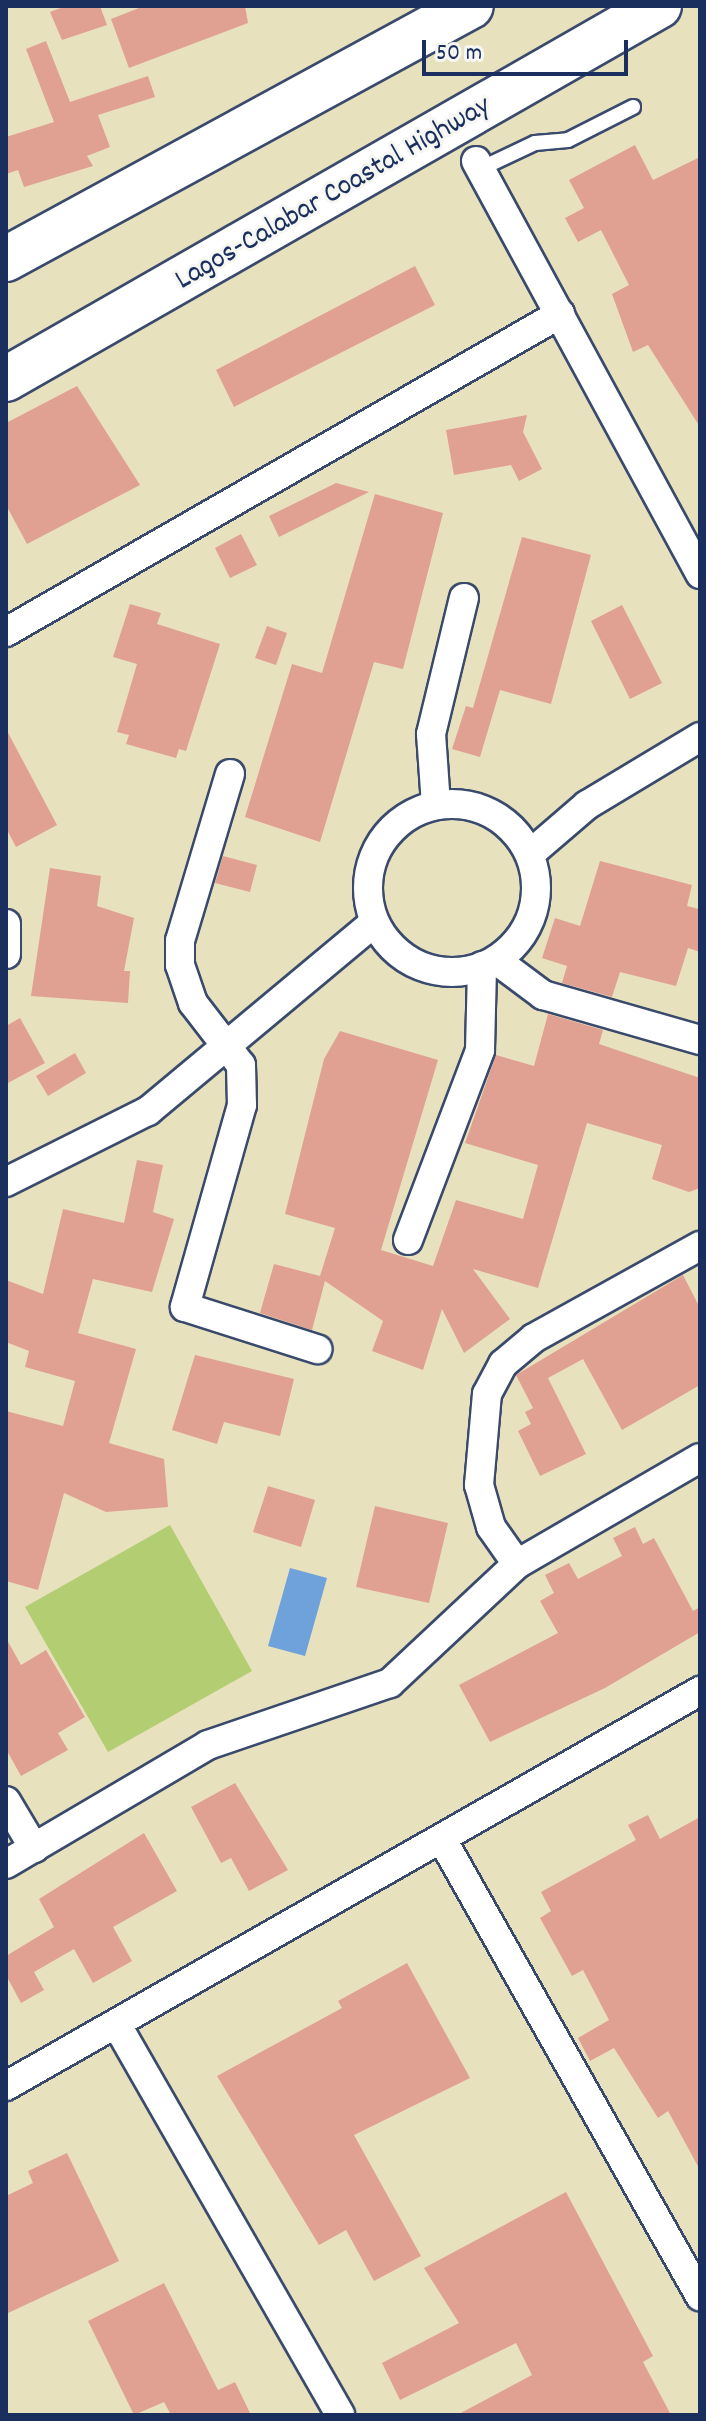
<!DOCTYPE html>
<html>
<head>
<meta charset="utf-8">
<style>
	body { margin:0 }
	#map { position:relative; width:706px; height:2421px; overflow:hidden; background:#e8e1be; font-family:Dekko,sans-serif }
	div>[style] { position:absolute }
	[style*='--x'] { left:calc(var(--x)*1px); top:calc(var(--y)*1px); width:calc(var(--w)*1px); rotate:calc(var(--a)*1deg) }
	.green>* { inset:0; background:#b3cd73 }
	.water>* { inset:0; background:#6fa1da }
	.building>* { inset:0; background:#e0a192 }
	.roads { filter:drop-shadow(2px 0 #3a4a6c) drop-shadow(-2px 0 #3a4a6c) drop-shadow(0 2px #3a4a6c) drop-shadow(0 -2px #3a4a6c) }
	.service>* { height:14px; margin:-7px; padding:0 7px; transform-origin:7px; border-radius:7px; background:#fff }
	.minor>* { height:28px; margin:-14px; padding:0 14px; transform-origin:14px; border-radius:14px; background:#fff }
	.minor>.ring { margin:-14px; padding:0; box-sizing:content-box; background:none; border:28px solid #fff; border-radius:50% }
	.trunk>* { height:44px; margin:-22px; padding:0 22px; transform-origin:22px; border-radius:22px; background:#fff }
	span { translate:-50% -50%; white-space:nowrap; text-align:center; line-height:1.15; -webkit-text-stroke:6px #f6f6f2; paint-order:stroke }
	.street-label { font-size:30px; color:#1b2f5e }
	.frame { position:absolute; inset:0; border:8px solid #1b2f5e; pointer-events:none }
	.scale { position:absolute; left:422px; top:40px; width:206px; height:36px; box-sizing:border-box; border:4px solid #1b2f5e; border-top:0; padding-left:10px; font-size:24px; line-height:28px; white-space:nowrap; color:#1b2f5e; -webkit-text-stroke:6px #f6f6f2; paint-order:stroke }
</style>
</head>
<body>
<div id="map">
	<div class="green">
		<div style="clip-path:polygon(170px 1525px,252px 1671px,108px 1752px,25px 1607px)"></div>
	</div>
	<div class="water">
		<div style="clip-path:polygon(290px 1568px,327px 1578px,305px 1656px,268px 1646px)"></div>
	</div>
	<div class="building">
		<div style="clip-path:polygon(66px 6px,100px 6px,107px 25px,62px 40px,50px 12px)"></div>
		<div style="clip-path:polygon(144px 6px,245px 6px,248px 23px,129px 68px,111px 19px)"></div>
		<div style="clip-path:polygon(46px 41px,70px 102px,148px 76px,155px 97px,98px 115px,110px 147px,87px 156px,93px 166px,24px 187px,18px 170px,6px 174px,6px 137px,54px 122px,26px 49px)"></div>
		<div style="clip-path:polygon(635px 145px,653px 180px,700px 157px,700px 427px,648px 345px,633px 352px,612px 294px,629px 285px,601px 230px,578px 242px,565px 218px,584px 208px,569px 180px)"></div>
		<div style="clip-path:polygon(415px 266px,435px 305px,234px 407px,216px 370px)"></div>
		<div style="clip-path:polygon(77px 386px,140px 485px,27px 544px,6px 505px,6px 423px)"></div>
		<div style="clip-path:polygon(527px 415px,523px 432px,542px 469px,519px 481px,511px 465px,454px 475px,446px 430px)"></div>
		<div style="clip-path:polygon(336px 483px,369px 492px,279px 537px,269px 516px)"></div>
		<div style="clip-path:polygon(375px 494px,443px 513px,403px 669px,374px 662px,320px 842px,245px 817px,292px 664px,322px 673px)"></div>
		<div style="clip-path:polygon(241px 534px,257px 565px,230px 578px,215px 548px)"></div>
		<div style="clip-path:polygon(522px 537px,591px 555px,551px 704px,500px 690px,480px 757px,452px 749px,466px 706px,473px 708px)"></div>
		<div style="clip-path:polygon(130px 604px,161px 613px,157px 624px,220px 644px,186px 751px,179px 749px,176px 758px,126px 744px,129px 735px,117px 732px,137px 664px,113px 657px)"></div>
		<div style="clip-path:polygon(622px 605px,662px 683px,630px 699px,591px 621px)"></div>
		<div style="clip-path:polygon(267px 626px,287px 633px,276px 665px,255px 658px)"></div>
		<div style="clip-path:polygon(6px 729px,57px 825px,16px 847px,6px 828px)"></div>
		<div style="clip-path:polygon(223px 856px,257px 865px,250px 892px,215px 883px)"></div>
		<div style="clip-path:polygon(600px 861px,692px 885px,687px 906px,699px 909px,700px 952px,688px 948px,676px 986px,620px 972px,612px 997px,562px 983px,567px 966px,542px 958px,555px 918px,580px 926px)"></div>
		<div style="clip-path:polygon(50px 868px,101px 876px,97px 906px,134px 918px,124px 971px,130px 971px,128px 1003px,31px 996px)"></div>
		<div style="clip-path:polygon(548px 1014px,603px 1030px,599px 1044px,700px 1078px,700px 1188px,689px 1192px,652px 1179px,662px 1145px,587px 1123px,538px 1288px,473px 1269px,510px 1319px,464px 1353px,442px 1309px,423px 1370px,372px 1351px,383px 1321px,325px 1281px,312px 1330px,260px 1313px,274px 1264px,320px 1276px,335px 1228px,285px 1214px,324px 1059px,340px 1031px,438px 1060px,381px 1250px,433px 1266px,456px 1200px,523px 1219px,538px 1165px,465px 1143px,496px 1055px,534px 1066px)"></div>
		<div style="clip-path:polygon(20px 1018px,45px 1063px,6px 1084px,6px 1026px)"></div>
		<div style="clip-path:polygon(75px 1053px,86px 1073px,48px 1096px,36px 1076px)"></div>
		<div style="clip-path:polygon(137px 1160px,163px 1165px,153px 1212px,174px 1219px,152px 1292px,93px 1279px,78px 1333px,136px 1349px,109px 1443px,164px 1459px,168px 1507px,106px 1512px,64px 1493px,38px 1590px,6px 1581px,6px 1411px,63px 1426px,75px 1381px,25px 1367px,29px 1351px,6px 1342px,6px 1280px,43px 1294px,63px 1209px,124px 1223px)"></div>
		<div style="clip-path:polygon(683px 1275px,700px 1308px,700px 1385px,622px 1430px,583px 1359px,548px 1378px,586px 1454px,540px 1476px,518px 1431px,531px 1424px,525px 1412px,533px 1408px,516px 1375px)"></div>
		<div style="clip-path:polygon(195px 1355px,294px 1379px,280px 1436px,224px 1422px,217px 1444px,172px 1430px)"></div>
		<div style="clip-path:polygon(268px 1486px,315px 1500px,301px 1547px,253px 1532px)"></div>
		<div style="clip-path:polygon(375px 1506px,448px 1523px,429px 1603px,356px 1587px)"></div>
		<div style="clip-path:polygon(635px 1527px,643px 1544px,654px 1538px,693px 1611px,700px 1607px,700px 1632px,605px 1688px,490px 1742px,459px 1685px,558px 1633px,540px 1601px,554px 1593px,545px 1575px,569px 1563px,578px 1579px,622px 1556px,613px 1538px)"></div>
		<div style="clip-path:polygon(6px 1638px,21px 1665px,46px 1650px,85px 1717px,58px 1733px,68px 1750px,21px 1776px,6px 1749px)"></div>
		<div style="clip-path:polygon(235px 1783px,288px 1870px,249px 1891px,231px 1858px,221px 1863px,191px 1807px)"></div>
		<div style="clip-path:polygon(648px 1815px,660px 1839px,700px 1817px,700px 2170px,668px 2111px,658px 2118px,614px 2048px,590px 2061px,578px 2038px,609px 2020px,583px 1970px,572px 1976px,540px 1918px,551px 1911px,541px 1892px,636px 1840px,628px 1825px)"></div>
		<div style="clip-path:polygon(144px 1833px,177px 1891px,113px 1927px,132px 1961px,93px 1983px,74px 1949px,34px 1972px,44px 1990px,21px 2003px,6px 1975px,6px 1956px,54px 1927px,39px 1899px)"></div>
		<div style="clip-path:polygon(407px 1963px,470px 2078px,354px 2135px,421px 2256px,374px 2281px,346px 2230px,319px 2245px,217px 2076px,342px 2008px,338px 2001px)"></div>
		<div style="clip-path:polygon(67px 2153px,119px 2261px,6px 2314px,6px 2196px,33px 2183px,28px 2171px)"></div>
		<div style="clip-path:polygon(566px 2192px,653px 2356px,643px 2362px,671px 2415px,457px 2415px,532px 2375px,516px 2343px,400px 2400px,382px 2363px,459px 2323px,424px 2268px)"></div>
		<div style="clip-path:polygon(164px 2283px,218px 2390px,235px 2382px,251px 2415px,171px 2415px,164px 2402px,134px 2415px,88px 2321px)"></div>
	</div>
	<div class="roads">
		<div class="service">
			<div style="--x:480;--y:169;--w:61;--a:-25.3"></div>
			<div style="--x:535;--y:143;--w:33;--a:-5"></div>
			<div style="--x:568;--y:140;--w:73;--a:-26.9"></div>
		</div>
		<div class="minor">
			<div style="--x:476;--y:161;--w:470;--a:61.5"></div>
			<div style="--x:6;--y:632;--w:639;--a:-29.86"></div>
			<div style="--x:230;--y:774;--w:174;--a:106.7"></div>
			<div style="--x:180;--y:941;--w:24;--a:90"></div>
			<div style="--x:180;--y:965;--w:40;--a:71.1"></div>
			<div style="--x:193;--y:1003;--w:78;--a:52.3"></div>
			<div style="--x:241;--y:1065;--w:40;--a:88.6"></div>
			<div style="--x:242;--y:1105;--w:210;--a:105.8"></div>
			<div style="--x:185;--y:1307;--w:139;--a:17.7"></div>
			<div class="ring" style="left:368px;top:804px;width:140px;height:140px"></div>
			<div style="--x:436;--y:805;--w:71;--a:-94"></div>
			<div style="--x:431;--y:734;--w:140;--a:-76.4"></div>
			<div style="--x:530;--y:854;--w:75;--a:-40.7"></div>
			<div style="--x:587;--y:805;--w:132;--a:-31"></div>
			<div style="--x:6;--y:924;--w:30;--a:90"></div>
			<div style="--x:496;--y:960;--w:59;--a:36.7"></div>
			<div style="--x:543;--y:995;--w:163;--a:16"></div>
			<div style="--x:6;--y:1182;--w:159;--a:-26.6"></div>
			<div style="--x:148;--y:1111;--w:294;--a:-39.8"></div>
			<div style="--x:408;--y:1240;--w:203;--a:-69.2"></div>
			<div style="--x:480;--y:1050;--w:84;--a:-88.6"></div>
			<div style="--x:517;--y:1564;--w:45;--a:-125.1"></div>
			<div style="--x:491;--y:1527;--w:44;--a:-105.9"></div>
			<div style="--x:479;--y:1485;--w:91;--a:-85"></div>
			<div style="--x:487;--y:1394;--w:34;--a:-62"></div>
			<div style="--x:503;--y:1364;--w:40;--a:-40"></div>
			<div style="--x:534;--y:1338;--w:190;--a:-29"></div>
			<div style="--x:6;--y:1801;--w:55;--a:59.2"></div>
			<div style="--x:443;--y:1841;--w:523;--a:60.54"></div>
			<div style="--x:6;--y:1864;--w:234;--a:-30.5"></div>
			<div style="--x:208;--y:1745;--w:192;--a:-18.8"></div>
			<div style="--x:390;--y:1683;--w:174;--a:-43.1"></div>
			<div style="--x:517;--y:1564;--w:211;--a:-30.1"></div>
			<div style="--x:117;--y:2025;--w:449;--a:60.2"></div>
			<div style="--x:6;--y:2086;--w:799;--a:-29.65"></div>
		</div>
		<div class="trunk">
			<div style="--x:6;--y:259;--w:529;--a:-28.55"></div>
			<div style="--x:6;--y:379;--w:752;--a:-29.74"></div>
		</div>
	</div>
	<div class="street-label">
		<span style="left:334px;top:195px;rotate:-30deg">Lagos-Calabar Coastal Highway</span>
	</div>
	<div class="frame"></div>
	<div class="scale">50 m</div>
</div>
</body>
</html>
